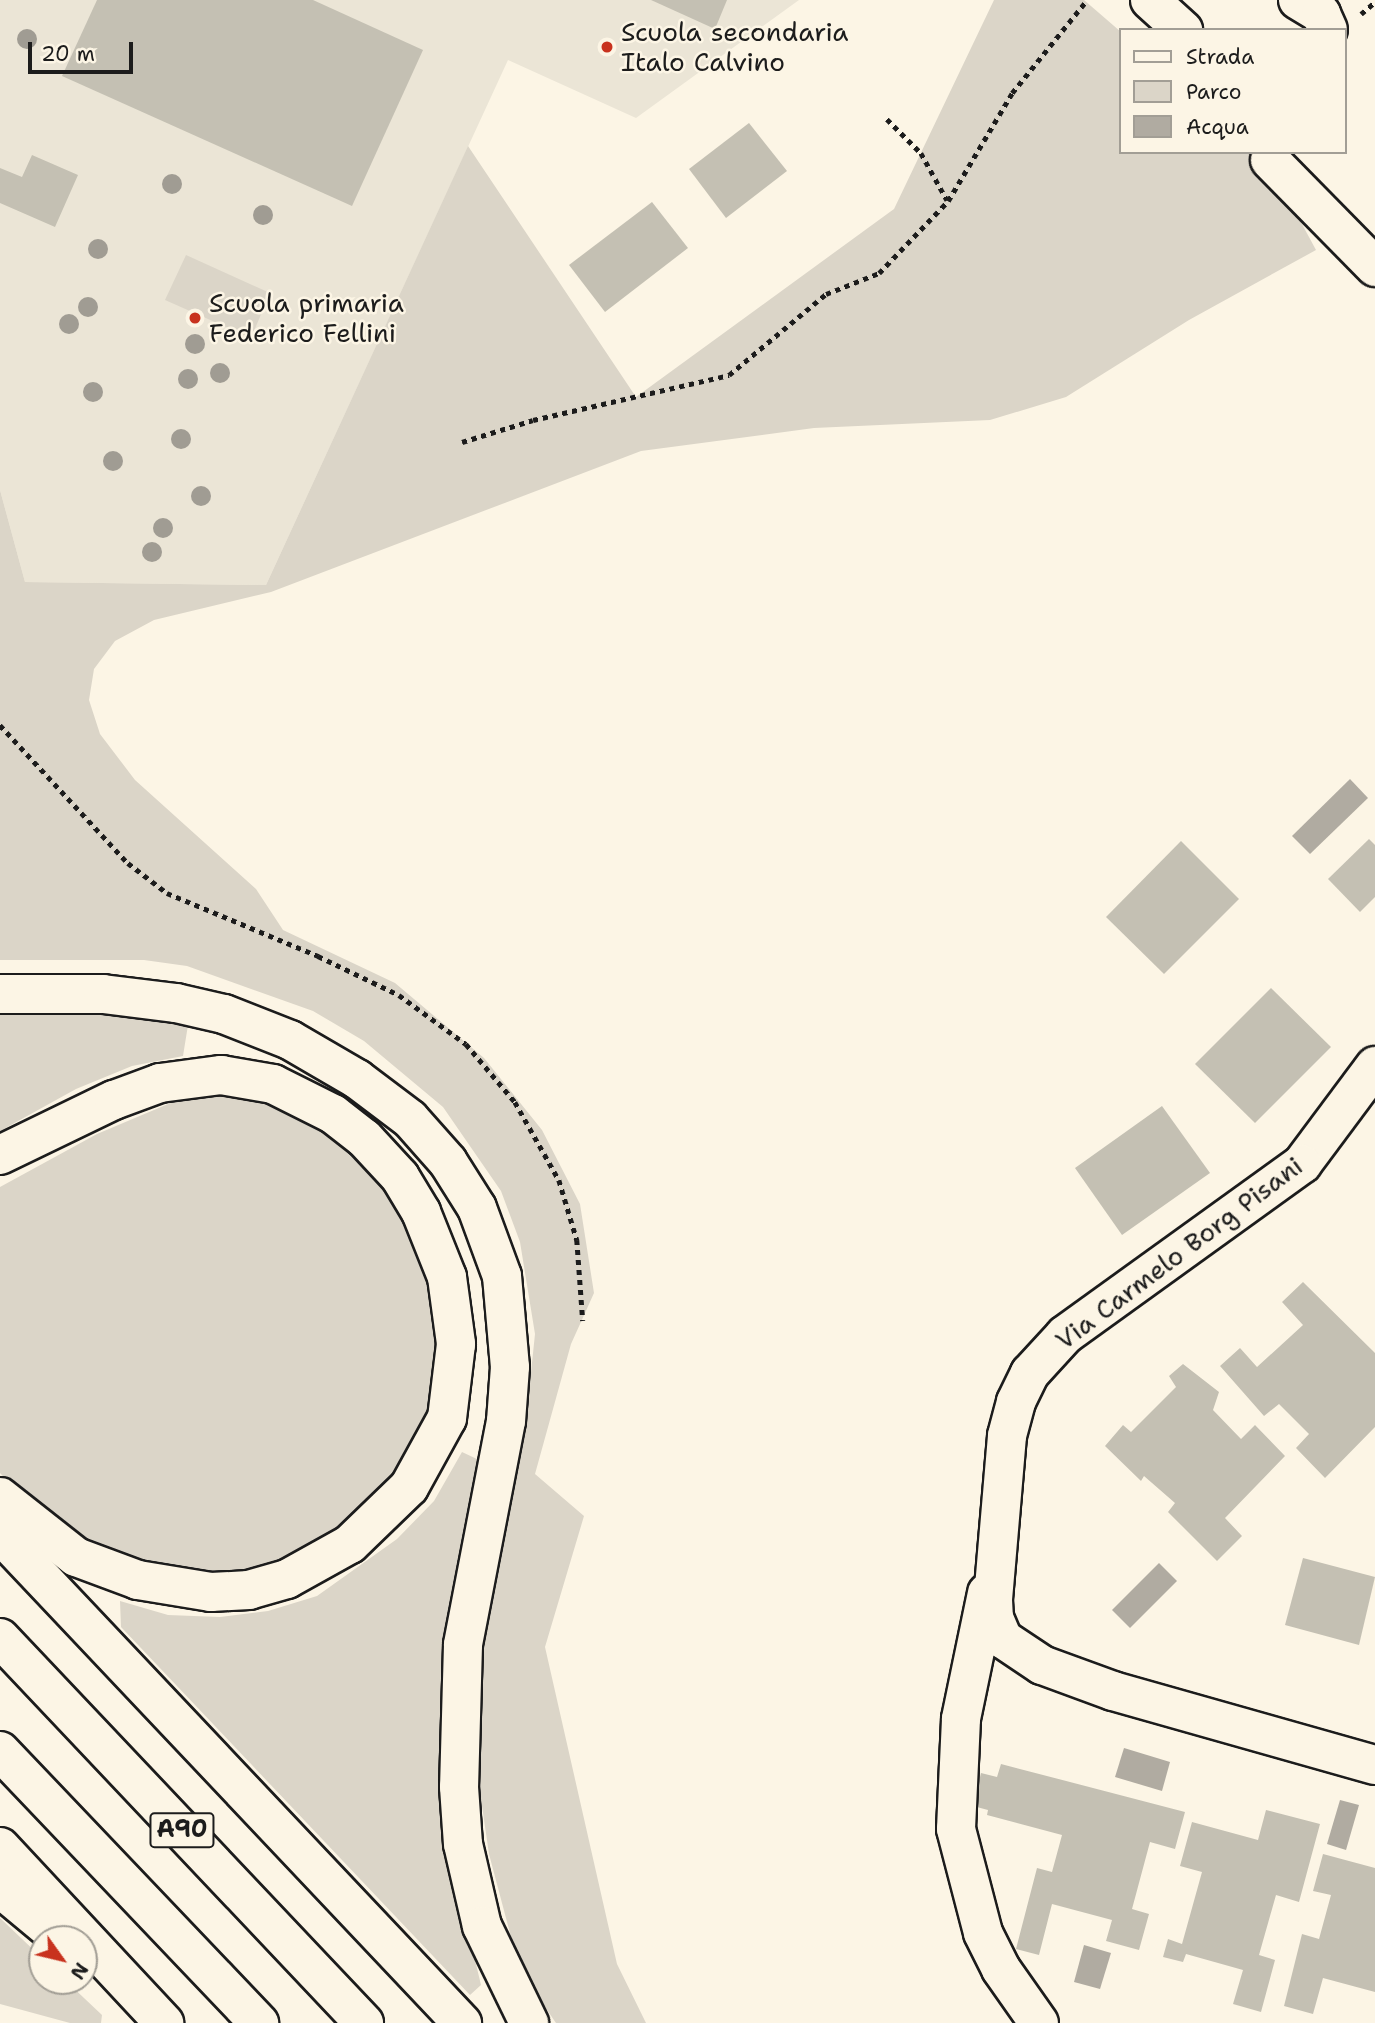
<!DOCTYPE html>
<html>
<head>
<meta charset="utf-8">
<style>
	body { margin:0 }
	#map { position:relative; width:1375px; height:2023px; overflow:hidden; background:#fcf5e5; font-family:"Shantell Sans",sans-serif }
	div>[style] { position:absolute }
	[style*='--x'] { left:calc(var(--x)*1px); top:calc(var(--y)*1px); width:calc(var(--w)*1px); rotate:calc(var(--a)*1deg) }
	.built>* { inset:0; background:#ebe5d6 }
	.green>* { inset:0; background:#dbd5c8 }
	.water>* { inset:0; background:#b0aba1 }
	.building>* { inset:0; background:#c4c0b3 }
	.path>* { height:4.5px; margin-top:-2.25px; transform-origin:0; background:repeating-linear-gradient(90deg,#1c1c1c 0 5px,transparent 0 10px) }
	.roads { filter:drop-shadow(2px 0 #1c1c1c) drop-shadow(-2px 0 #1c1c1c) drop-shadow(0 2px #1c1c1c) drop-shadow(0 -2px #1c1c1c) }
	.minor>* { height:38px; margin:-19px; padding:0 19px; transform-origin:19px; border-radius:19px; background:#fcf5e5 }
	.highway>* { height:38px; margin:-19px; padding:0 19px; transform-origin:19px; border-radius:19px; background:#fcf5e5 }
	.trees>* { width:20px; height:20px; margin:-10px; border-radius:50%; background:#a09c93 }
	.dots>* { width:19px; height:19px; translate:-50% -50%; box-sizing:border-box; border:4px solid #fcf5e5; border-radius:50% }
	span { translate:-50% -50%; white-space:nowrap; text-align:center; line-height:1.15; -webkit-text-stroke:5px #fcf5e5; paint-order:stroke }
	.shield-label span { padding:2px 5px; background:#fcf5e5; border:2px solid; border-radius:5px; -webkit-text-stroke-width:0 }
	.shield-label { font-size:24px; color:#1c1c1c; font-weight:700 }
	.poi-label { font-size:26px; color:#1c1c1c }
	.left { translate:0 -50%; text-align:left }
	.street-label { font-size:26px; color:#1c1c1c }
	.legend { position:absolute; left:1119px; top:28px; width:228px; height:126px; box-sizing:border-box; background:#fcf5e5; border:2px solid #a29e95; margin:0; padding:9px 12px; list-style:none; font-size:21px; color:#1c1c1c }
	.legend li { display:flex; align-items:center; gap:14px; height:35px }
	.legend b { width:35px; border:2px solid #a29e95 }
	.north { position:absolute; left:28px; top:1925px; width:70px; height:70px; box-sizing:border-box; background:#fcf5e5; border:2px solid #a29e95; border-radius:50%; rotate:124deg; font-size:19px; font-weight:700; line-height:28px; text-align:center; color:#1c1c1c }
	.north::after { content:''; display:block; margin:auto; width:24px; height:32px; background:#c8321e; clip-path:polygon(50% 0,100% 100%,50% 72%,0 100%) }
	.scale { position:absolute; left:28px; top:42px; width:105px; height:32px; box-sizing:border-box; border:4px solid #1c1c1c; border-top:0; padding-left:9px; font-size:21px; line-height:24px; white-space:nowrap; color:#1c1c1c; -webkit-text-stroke:5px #fcf5e5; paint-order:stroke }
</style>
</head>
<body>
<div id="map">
	<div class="built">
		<div style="clip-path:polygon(0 0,799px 0,636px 118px,508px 60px,266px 585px,25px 582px,0 490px)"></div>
	</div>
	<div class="green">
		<div style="clip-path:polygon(994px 0,1084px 0,1121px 32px,1121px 152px,1263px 152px,1316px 250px,1189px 320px,1066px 397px,990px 420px,814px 428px,641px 451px,271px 592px,154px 620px,115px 641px,94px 669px,89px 700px,100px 734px,135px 780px,256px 889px,283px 930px,395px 983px,484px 1058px,542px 1130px,580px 1204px,594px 1293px,571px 1344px,535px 1474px,584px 1516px,545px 1647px,617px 1964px,646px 2023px,556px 2023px,534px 1991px,511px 1937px,489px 1854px,473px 1744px,487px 1619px,528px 1401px,535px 1334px,520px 1242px,501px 1191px,443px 1107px,364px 1041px,313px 1011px,187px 966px,144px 960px,0 960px,0 490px,25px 582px,266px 585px,468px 146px,636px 397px,894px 209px)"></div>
		<div style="clip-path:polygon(186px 255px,270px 293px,251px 338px,165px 300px)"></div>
		<div style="clip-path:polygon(0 1013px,99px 1014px,188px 1025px,183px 1056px,132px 1066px,76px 1089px,0 1131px)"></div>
		<div style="clip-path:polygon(211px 1094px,270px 1103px,346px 1142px,416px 1222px,445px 1350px,420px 1449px,342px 1537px,245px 1578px,114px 1562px,43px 1519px,0 1473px,0 1187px,97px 1134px,180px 1099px)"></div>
		<div style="clip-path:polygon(462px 1452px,479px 1460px,453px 1598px,441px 1734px,452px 1864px,481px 1985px,470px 1995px,121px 1627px,120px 1601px,168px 1615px,220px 1617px,268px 1611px,317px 1596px,397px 1539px,434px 1501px)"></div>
		<div style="clip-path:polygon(0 1918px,42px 1958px,42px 1981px,66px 1981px,102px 2015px,101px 2023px,70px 2023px,0 2004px)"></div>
	</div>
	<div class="water">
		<div style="clip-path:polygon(1350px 779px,1368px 798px,1310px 854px,1292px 836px)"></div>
		<div style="clip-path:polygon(1159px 1563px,1177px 1581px,1130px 1628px,1112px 1610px)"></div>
		<div style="clip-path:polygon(1124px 1748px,1170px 1762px,1162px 1791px,1115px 1777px)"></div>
		<div style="clip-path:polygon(1340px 1800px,1359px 1805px,1346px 1850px,1327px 1844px)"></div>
		<div style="clip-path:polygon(1084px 1945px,1111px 1953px,1100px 1989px,1074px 1982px)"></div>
	</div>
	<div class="building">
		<div style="clip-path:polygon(97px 0,313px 0,423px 50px,352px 206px,62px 76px)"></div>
		<div style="clip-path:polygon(651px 0,727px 0,715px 29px)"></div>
		<div style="clip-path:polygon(749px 123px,787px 171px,726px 218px,689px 169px)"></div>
		<div style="clip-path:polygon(32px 155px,78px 175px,55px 227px,0 203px,0 168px,22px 177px)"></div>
		<div style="clip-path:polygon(652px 202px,688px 248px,605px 312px,569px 265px)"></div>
		<div style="clip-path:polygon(1369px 839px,1375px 845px,1375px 897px,1360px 912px,1328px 879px)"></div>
		<div style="clip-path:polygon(1181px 841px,1239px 899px,1164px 974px,1106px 917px)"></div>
		<div style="clip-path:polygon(1271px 988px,1331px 1047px,1255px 1123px,1195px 1064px)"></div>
		<div style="clip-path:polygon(1162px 1106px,1210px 1173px,1122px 1235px,1075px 1168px)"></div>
		<div style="clip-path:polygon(1303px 1282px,1375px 1353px,1375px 1427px,1325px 1478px,1296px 1448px,1309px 1434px,1279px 1404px,1264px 1416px,1220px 1366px,1240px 1348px,1257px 1367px,1303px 1325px,1282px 1302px)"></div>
		<div style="clip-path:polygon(1183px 1364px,1219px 1392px,1213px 1410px,1241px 1439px,1255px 1425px,1285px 1456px,1225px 1518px,1242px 1536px,1217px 1561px,1168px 1512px,1175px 1503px,1144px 1476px,1141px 1481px,1105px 1446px,1123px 1425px,1131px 1432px,1176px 1387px,1169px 1376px)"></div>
		<div style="clip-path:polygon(1303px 1558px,1375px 1577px,1359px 1645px,1285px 1625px)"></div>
		<div style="clip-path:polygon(1001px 1764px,1185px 1812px,1175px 1849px,1150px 1842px,1132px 1909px,1149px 1914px,1139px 1950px,1106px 1941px,1112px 1920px,1052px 1904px,1039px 1955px,1016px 1949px,1037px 1868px,1052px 1872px,1062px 1835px,987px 1815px,988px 1810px,973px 1806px,981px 1773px,997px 1777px)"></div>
		<div style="clip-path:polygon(1266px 1810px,1320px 1824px,1299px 1902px,1276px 1895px,1259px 1955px,1275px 1960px,1261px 2012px,1233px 2004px,1243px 1970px,1186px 1954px,1183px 1962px,1163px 1957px,1168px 1939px,1182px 1944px,1202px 1872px,1180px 1866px,1192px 1822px,1258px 1840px)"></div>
		<div style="clip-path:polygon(1323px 1854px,1375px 1868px,1375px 1992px,1323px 1978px,1313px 2014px,1284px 2006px,1302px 1934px,1319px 1939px,1331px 1895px,1313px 1891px)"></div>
	</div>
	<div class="path">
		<div style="--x:1361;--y:14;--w:18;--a:-41"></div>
		<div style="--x:887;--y:119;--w:48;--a:45"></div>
		<div style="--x:921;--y:153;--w:54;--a:61"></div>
		<div style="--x:462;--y:442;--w:74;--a:-17.2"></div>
		<div style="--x:533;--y:420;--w:201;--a:-12.9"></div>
		<div style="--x:729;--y:375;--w:126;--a:-39.9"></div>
		<div style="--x:826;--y:294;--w:57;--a:-21.6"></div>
		<div style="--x:879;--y:273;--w:100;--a:-46.2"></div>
		<div style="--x:948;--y:201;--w:126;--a:-59.3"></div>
		<div style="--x:1012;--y:93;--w:119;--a:-51.1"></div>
		<div style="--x:0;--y:725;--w:188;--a:47.2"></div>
		<div style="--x:128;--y:863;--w:49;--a:37.6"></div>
		<div style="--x:167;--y:893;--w:164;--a:22.6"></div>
		<div style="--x:318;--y:956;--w:90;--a:25.7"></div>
		<div style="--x:399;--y:995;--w:83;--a:36.2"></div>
		<div style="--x:466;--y:1044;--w:76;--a:49.8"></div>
		<div style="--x:515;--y:1102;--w:90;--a:60.6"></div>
		<div style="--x:559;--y:1180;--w:63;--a:73.3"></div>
		<div style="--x:577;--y:1240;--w:81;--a:85.8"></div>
	</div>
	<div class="roads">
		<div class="minor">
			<div style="--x:1150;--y:0;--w:45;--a:42.3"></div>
			<div style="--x:1298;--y:0;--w:27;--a:31"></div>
			<div style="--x:1321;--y:14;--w:17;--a:66"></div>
			<div style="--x:1270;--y:160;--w:150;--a:45.5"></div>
			<div style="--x:1375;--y:1066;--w:122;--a:126.7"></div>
			<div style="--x:1302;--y:1164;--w:292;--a:144.2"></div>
			<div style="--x:1065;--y:1335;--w:52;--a:132.6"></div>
			<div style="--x:1030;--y:1373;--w:32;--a:116"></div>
			<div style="--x:1016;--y:1402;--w:35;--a:105"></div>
			<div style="--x:1007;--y:1436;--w:165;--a:94.9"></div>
			<div style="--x:993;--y:1600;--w:18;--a:87"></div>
			<div style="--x:994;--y:1618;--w:23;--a:67"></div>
			<div style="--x:1003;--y:1639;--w:47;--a:33.7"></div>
			<div style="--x:1042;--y:1665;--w:76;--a:20.1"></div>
			<div style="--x:1113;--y:1691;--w:272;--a:15.8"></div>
			<div style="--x:987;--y:1593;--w:129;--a:101.7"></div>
			<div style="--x:961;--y:1719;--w:110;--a:92.6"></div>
			<div style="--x:956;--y:1829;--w:107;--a:75.4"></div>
			<div style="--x:983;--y:1933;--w:40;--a:63.4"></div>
			<div style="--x:1001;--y:1969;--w:66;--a:54.9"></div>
		</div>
		<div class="highway">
			<div style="--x:0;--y:994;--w:103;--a:0"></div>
			<div style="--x:103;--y:994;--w:74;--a:7"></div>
			<div style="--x:176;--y:1003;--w:49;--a:12.9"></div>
			<div style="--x:224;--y:1014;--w:71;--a:21.5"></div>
			<div style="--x:290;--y:1040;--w:78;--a:30.2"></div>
			<div style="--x:357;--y:1079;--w:66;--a:37"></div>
			<div style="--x:410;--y:1119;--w:57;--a:48.5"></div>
			<div style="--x:448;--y:1162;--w:54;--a:57.8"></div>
			<div style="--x:477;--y:1208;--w:72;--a:69.8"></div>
			<div style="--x:502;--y:1276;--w:91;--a:85"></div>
			<div style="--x:510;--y:1367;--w:54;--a:94.2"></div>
			<div style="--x:506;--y:1421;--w:228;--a:100.9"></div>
			<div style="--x:463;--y:1645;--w:142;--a:91.6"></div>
			<div style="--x:459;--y:1787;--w:57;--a:86"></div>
			<div style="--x:463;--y:1844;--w:84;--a:77"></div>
			<div style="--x:482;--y:1926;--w:108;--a:64.1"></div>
			<div style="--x:0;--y:1155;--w:127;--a:-25.8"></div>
			<div style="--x:114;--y:1100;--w:49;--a:-20.3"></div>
			<div style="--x:160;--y:1083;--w:62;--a:-7.5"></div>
			<div style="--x:221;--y:1075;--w:53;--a:9.8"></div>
			<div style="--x:273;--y:1084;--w:67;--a:26.6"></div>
			<div style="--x:333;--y:1114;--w:39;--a:38"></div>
			<div style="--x:364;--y:1138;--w:53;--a:47.3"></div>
			<div style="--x:400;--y:1177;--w:41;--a:59"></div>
			<div style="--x:421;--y:1212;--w:70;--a:68.2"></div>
			<div style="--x:447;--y:1277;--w:68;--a:82.3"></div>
			<div style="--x:456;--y:1344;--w:75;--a:96.9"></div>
			<div style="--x:447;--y:1418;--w:79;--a:118.8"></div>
			<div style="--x:409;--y:1487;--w:82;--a:136"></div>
			<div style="--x:350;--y:1544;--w:72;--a:150.9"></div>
			<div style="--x:287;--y:1579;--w:40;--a:164"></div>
			<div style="--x:249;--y:1590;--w:38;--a:177"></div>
			<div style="--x:211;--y:1592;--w:74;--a:-170.7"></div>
			<div style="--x:138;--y:1580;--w:66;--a:-159.6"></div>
			<div style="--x:76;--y:1557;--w:97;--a:-141.7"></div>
			<div style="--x:0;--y:1534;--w:673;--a:46.63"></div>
			<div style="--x:0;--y:1638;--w:530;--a:46.61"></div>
			<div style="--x:0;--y:1751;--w:376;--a:46.4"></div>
			<div style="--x:0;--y:1847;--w:241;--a:47"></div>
			<div style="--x:0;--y:1888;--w:61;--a:39.7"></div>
		</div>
	</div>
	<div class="trees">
		<div style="left:27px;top:39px"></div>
		<div style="left:172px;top:184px"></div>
		<div style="left:263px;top:215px"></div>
		<div style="left:98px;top:249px"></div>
		<div style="left:88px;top:307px"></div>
		<div style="left:69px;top:324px"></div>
		<div style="left:195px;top:344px"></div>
		<div style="left:220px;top:373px"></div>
		<div style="left:188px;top:379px"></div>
		<div style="left:93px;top:392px"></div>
		<div style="left:181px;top:439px"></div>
		<div style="left:113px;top:461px"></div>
		<div style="left:201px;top:496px"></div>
		<div style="left:163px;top:528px"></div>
		<div style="left:152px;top:552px"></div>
	</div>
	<div class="dots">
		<div style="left:607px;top:47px;background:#c8321e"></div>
		<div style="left:195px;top:318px;background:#c8321e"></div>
	</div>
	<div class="shield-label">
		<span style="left:182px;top:1830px">A90</span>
	</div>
	<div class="poi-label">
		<span class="left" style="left:621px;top:47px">Scuola secondaria<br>Italo Calvino</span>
		<span class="left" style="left:209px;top:318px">Scuola primaria<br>Federico Fellini</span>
	</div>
	<div class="street-label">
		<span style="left:1179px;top:1253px;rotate:-37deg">Via Carmelo Borg Pisani</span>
	</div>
	<ul class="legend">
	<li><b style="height:9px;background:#fcf5e5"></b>Strada</li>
	<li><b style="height:19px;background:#dbd5c8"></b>Parco</li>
	<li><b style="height:19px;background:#b0aba1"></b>Acqua</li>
	</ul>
	<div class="north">N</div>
	<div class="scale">20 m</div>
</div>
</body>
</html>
